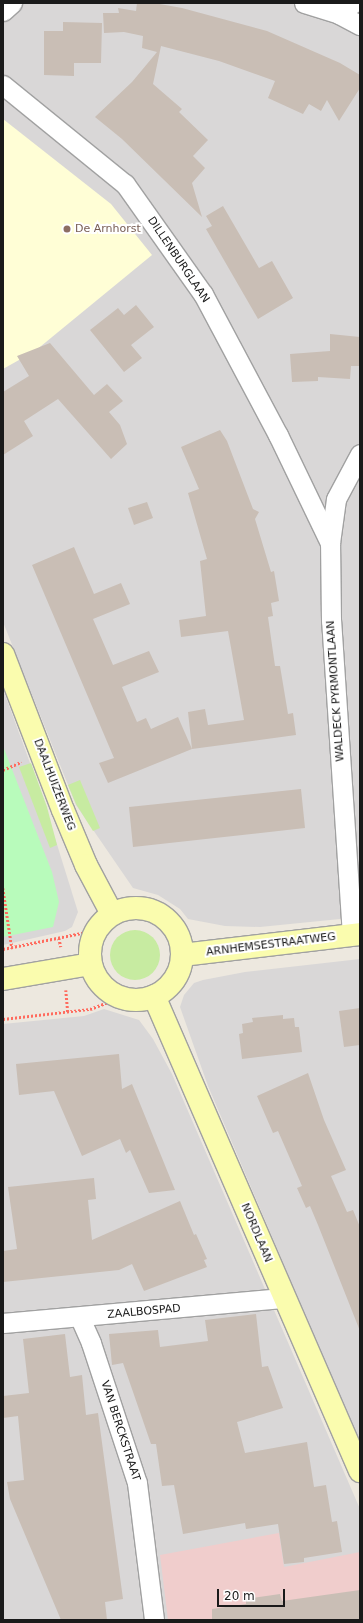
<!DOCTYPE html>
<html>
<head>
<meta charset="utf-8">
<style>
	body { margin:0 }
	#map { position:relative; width:363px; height:1623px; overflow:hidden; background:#ede8df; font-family:"DejaVu Sans",sans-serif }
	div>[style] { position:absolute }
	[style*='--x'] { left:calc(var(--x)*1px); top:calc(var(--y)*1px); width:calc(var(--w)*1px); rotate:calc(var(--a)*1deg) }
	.residential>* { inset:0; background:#d9d7d7 }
	.commercial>* { inset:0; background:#f0cdcc }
	.education>* { inset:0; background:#fffed6 }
	.grass>* { inset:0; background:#c7eba1 }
	.round { border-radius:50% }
	.park>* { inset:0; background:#b8fbbb }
	.building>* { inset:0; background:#c9beb5 }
	.path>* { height:2.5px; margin-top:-1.25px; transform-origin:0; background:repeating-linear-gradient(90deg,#ff6b5e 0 2px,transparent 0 4px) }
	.roads { filter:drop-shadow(1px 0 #a1a1a1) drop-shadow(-1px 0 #a1a1a1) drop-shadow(0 1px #a1a1a1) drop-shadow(0 -1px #a1a1a1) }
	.minor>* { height:19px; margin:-9.5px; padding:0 9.5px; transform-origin:9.5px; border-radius:9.5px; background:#fff }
	.secondary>* { height:22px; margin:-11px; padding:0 11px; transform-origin:11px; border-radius:11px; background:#fafcae }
	.secondary>.ring { margin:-11px; padding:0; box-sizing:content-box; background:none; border:22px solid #fafcae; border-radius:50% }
	.dots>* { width:11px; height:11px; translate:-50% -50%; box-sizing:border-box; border:2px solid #fff; border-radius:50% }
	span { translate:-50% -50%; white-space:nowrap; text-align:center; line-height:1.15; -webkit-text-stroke:4px #fff; paint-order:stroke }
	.education-label { font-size:11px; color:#785e54 }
	.left { translate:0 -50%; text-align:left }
	.street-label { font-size:11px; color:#1a1a1a }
	.frame { position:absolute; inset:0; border:4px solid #1a1a1a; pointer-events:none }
	.scale { position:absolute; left:217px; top:1589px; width:68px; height:18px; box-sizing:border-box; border:2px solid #1a1a1a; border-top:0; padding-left:5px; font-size:12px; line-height:14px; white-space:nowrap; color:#1a1a1a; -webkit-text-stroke:3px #fff; paint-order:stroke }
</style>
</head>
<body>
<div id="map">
	<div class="residential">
		<div style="clip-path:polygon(3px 3px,360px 3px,360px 917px,260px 927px,225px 926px,188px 919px,180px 909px,158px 895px,133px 888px,76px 805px,3px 622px)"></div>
		<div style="clip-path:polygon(3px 689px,41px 793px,78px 912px,72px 927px,65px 931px,3px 945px)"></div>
		<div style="clip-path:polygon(360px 959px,360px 1444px,208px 1086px,180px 1007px,184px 995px,194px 983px,203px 980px,245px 972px)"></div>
		<div style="clip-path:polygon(104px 1009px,139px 1020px,153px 1039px,172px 1074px,360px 1509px,360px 1620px,3px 1620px,3px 1024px,84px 1016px)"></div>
	</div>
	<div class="commercial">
		<div style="clip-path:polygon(279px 1533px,284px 1567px,360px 1552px,360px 1620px,168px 1620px,160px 1555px)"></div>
	</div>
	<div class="education">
		<div style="clip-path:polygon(3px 119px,111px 204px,152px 255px,35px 351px,3px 369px)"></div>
	</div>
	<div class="grass">
		<div style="clip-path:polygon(31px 763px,47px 807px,57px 845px,50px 848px,19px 767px)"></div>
		<div style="clip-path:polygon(80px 780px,100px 828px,93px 831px,76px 804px,68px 785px)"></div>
		<div class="round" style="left:110px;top:930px;width:50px;height:50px"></div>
	</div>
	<div class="park">
		<div style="clip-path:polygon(3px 746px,52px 872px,59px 902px,53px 927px,3px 937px)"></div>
	</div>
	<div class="building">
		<div style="clip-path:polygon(137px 3px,154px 3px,182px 8px,267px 31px,340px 63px,360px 75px,360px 88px,339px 121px,327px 100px,321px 111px,309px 104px,303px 114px,268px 98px,275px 81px,219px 61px,161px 46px,153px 84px,182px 109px,179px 112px,208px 140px,193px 156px,205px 168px,192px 183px,202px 217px,122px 139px,95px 117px,132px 82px,157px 52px,142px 48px,143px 36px,124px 32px,104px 33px,103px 13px,119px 13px,118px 8px,136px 11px)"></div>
		<div style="clip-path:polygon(63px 22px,102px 23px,101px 63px,74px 63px,74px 76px,44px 75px,44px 31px,63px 31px)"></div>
		<div style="clip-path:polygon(223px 206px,259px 268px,272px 261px,293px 298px,258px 319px,206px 229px,212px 226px,206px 216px)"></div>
		<div style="clip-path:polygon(136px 305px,154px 327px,131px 345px,142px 358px,124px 372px,90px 330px,118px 308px,124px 315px)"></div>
		<div style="clip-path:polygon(330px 334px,360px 337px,360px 366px,351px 366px,350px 379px,318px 377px,318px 381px,292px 382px,290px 354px,330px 351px)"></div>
		<div style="clip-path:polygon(50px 343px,94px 395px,107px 384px,123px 401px,109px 412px,120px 425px,127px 444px,111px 459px,58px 399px,24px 421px,33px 436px,3px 455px,3px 392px,29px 376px,17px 356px)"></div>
		<div style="clip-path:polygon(220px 430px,227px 441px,253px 509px,259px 512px,255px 519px,271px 572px,274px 571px,279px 601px,271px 603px,273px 616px,268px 617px,275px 666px,280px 666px,288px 714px,293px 713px,296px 735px,192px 749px,188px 712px,205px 709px,208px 725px,244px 720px,228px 631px,181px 637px,179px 620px,206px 616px,200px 561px,207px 559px,188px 493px,199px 489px,181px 447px)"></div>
		<div style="clip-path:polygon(147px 502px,153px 518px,134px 525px,128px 508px)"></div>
		<div style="clip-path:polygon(74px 547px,94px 594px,121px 583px,130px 604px,93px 619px,113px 665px,149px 651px,159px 672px,122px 687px,137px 722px,146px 718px,151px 729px,178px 717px,192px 749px,108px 783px,99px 763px,114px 758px,32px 565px)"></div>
		<div style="clip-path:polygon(301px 789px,305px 828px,133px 847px,129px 807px)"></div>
		<div style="clip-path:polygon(360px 1008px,360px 1045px,344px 1047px,339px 1011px)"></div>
		<div style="clip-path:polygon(283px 1015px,283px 1019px,294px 1018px,295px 1027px,299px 1027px,302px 1052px,242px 1059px,239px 1034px,243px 1033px,242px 1024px,253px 1022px,252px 1018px)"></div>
		<div style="clip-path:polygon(119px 1054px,122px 1089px,132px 1084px,175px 1190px,149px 1193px,130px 1150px,126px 1153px,120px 1139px,82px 1156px,54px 1091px,19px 1095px,16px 1064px)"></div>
		<div style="clip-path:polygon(308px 1073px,324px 1120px,346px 1170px,331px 1176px,347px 1212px,353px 1210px,360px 1227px,360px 1331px,318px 1225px,310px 1206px,306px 1208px,297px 1188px,302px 1186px,278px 1131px,273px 1133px,257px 1096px)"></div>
		<div style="clip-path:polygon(94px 1178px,96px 1199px,88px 1200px,92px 1240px,180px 1201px,194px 1235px,196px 1234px,207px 1259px,204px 1260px,207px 1267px,144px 1291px,132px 1264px,119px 1270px,3px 1282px,3px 1251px,17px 1249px,8px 1187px)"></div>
		<div style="clip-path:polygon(256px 1314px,262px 1367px,268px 1366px,283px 1408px,237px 1422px,245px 1453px,307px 1442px,314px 1487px,326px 1485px,332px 1522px,337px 1521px,342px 1552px,304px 1558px,304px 1562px,284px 1564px,278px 1524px,246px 1529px,245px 1523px,183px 1534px,174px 1485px,162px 1486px,156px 1444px,151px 1444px,123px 1363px,112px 1365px,109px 1334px,158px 1330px,160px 1347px,208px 1341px,205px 1320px)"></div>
		<div style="clip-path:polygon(65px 1334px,70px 1377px,82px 1375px,86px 1415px,98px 1413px,123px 1599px,105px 1602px,107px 1620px,61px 1620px,10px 1499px,7px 1482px,24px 1480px,18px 1416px,3px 1418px,3px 1396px,29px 1393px,23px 1339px)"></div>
		<div style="clip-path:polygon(360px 1590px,360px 1620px,212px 1620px,212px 1609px,246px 1604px,246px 1599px,280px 1594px,282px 1601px)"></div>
	</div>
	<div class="path">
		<div style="--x:3;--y:770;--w:20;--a:-24"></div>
		<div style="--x:3;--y:888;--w:61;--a:81.5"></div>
		<div style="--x:59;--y:938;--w:9;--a:77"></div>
		<div style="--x:3;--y:949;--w:95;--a:-11.5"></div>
		<div style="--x:66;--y:990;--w:22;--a:85"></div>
		<div style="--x:3;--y:1019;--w:88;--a:-6.6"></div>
		<div style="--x:90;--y:1009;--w:34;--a:-21"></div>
	</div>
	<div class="roads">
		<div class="minor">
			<div style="--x:304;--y:3;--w:37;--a:17"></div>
			<div style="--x:339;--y:14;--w:24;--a:28"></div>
			<div style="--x:3;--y:11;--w:12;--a:-42"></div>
			<div style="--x:339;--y:14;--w:18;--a:-38"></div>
			<div style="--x:3;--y:85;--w:157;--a:39.1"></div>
			<div style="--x:125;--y:184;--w:135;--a:54.7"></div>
			<div style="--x:203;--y:294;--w:160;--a:62"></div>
			<div style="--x:278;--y:435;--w:120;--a:64.3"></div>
			<div style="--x:352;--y:935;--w:315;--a:-93.8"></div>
			<div style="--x:331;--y:621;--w:78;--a:-90.7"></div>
			<div style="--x:330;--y:543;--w:44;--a:-82.2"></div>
			<div style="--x:336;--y:499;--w:51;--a:-61.9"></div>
			<div style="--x:80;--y:1318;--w:27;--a:66"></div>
			<div style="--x:91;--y:1343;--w:147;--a:71.8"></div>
			<div style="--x:137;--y:1483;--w:138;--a:82.9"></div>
			<div style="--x:3;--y:1323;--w:282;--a:-5.1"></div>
		</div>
		<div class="secondary">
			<div style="--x:3;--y:654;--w:167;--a:69"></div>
			<div style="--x:63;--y:810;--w:60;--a:67.3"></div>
			<div style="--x:86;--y:865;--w:55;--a:62"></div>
			<div class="ring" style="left:90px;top:908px;width:70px;height:70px"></div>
			<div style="--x:182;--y:955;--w:179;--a:-6.7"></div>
			<div style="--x:3;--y:979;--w:89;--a:-9.7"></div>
			<div style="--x:154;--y:996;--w:518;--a:66.55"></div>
		</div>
	</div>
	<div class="dots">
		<div style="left:67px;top:229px;background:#8d6e63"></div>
	</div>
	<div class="education-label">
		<span class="left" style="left:75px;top:229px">De Arnhorst</span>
	</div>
	<div class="street-label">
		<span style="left:178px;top:260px;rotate:56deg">DILLENBURGLAAN</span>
		<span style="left:336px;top:691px;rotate:-94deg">WALDECK PYRMONTLAAN</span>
		<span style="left:54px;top:785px;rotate:69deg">DAALHUIZERWEG</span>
		<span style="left:271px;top:945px;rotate:-7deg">ARNHEMSESTRAATWEG</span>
		<span style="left:256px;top:1233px;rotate:67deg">NORDLAAN</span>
		<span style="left:144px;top:1312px;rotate:-5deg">ZAALBOSPAD</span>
		<span style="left:120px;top:1431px;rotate:72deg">VAN BERCKSTRAAT</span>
	</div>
	<div class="frame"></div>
	<div class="scale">20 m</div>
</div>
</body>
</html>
